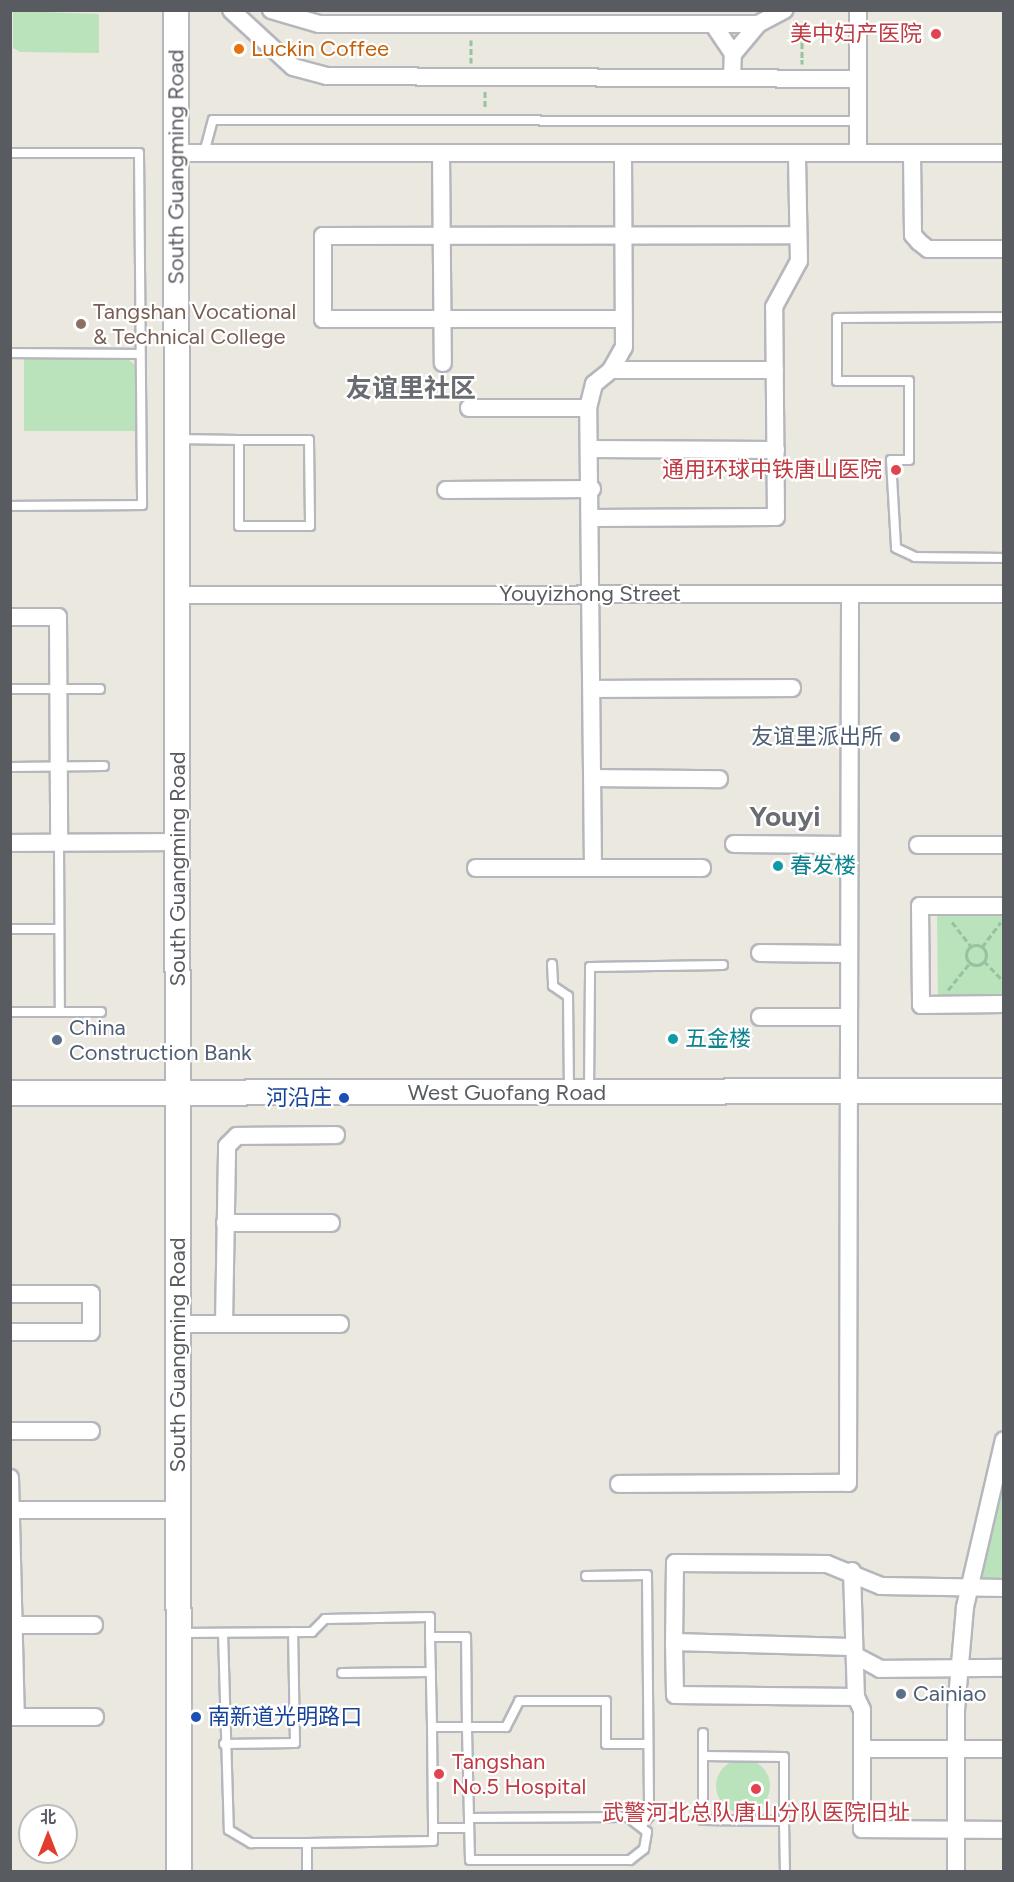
<!DOCTYPE html>
<html>
<head>
<meta charset="utf-8">
<style>
	body { margin:0 }
	#map { position:relative; width:1014px; height:1882px; overflow:hidden; background:#ebe8df; font-family:Figtree,"Noto Sans SC",sans-serif }
	div>[style] { position:absolute }
	[style*='--x'] { left:calc(var(--x)*1px); top:calc(var(--y)*1px); width:calc(var(--w)*1px); rotate:calc(var(--a)*1deg) }
	.green>* { inset:0; background:#bbe3bb }
	.round { border-radius:50% }
	.path>* { height:3px; margin-top:-1.5px; transform-origin:0; background:repeating-linear-gradient(90deg,#95c3a2 0 6px,transparent 0 9px) }
	.path>.ring { margin:-1.5px; padding:0; box-sizing:content-box; background:none; border:3px solid #95c3a2; border-radius:50% }
	.roads { filter:drop-shadow(2px 0 #b5b7bc) drop-shadow(-2px 0 #b5b7bc) drop-shadow(0 2px #b5b7bc) drop-shadow(0 -2px #b5b7bc) }
	.lane>* { height:8px; margin:-4px; padding:0 4px; transform-origin:4px; border-radius:4px; background:#fff }
	.street>* { height:16px; margin:-8px; padding:0 8px; transform-origin:8px; border-radius:8px; background:#fff }
	.secondary>* { height:24px; margin:-12px; padding:0 12px; transform-origin:12px; border-radius:12px; background:#fff }
	.dots>* { width:16px; height:16px; translate:-50% -50%; box-sizing:border-box; border:3px solid #fff; border-radius:50% }
	span { translate:-50% -50%; white-space:nowrap; text-align:center; line-height:1.15; -webkit-text-stroke:4.5px #fff; paint-order:stroke }
	.health-label { font-size:22px; color:#be3a42 }
	.right { translate:-100% -50%; text-align:right }
	.left { translate:0 -50%; text-align:left }
	.food-label { font-size:22px; color:#c56008 }
	.street-label { font-size:22px; color:#585b60 }
	.education-label { font-size:22px; color:#785e54 }
	.service-label { font-size:22px; color:#4e5e75 }
	.culture-label { font-size:22px; color:#0d838f }
	.transit-label { font-size:22px; color:#164399 }
	.quarter-label { font-size:26px; color:#696d72; font-weight:700 }
	.district-label { font-size:28px; color:#696d72; font-weight:700 }
	.frame { position:absolute; inset:0; border:12px solid #585b60; pointer-events:none }
	.north { position:absolute; left:18px; top:1804px; width:60px; height:60px; box-sizing:border-box; background:#fff; border:2px solid #bcbdbf; border-radius:50%; rotate:0deg; font-size:16px; font-weight:700; line-height:24px; text-align:center; color:#585b60 }
	.north::after { content:''; display:block; margin:auto; width:21px; height:27px; background:#e33b2d; clip-path:polygon(50% 0,100% 100%,50% 72%,0 100%) }
</style>
</head>
<body>
<div id="map">
	<div class="green">
		<div style="clip-path:polygon(13px 11px,99px 14px,99px 53px,20px 52px,13px 48px)"></div>
		<div style="clip-path:polygon(24px 359px,128px 359px,136px 366px,135px 431px,24px 431px)"></div>
		<div style="clip-path:polygon(1003px 911px,1003px 1002px,938px 1003px,937px 912px)"></div>
		<div style="clip-path:polygon(1003px 1460px,1003px 1583px,974px 1582px)"></div>
		<div class="round" style="left:716px;top:1759px;width:54px;height:54px"></div>
	</div>
	<div class="path">
		<div style="--x:792;--y:22;--w:22;--a:63"></div>
		<div style="--x:802;--y:42;--w:22;--a:90"></div>
		<div style="--x:471;--y:40;--w:23;--a:90"></div>
		<div style="--x:485;--y:91;--w:17;--a:90"></div>
		<div style="--x:952;--y:922;--w:31;--a:52"></div>
		<div class="ring" style="left:966px;top:945px;width:17px;height:17px"></div>
		<div style="--x:982;--y:947;--w:31;--a:-53"></div>
		<div style="--x:984;--y:961;--w:29;--a:46"></div>
		<div style="--x:948;--y:990;--w:35;--a:-51"></div>
	</div>
	<div class="roads">
		<div class="lane">
			<div style="--x:10;--y:153;--w:129;--a:0"></div>
			<div style="--x:139;--y:153;--w:352;--a:89.5"></div>
			<div style="--x:142;--y:505;--w:132;--a:179.6"></div>
			<div style="--x:204;--y:153;--w:34;--a:-75"></div>
			<div style="--x:213;--y:120;--w:645;--a:0.09"></div>
			<div style="--x:1004;--y:317;--w:167;--a:179.7"></div>
			<div style="--x:837;--y:318;--w:63;--a:90"></div>
			<div style="--x:837;--y:381;--w:72;--a:0"></div>
			<div style="--x:909;--y:381;--w:79;--a:90"></div>
			<div style="--x:909;--y:460;--w:18;--a:180"></div>
			<div style="--x:891;--y:460;--w:88;--a:86.7"></div>
			<div style="--x:896;--y:548;--w:21;--a:25"></div>
			<div style="--x:915;--y:557;--w:89;--a:0.6"></div>
			<div style="--x:10;--y:353;--w:130;--a:0.4"></div>
			<div style="--x:177;--y:439;--w:62;--a:0.9"></div>
			<div style="--x:239;--y:440;--w:70;--a:0"></div>
			<div style="--x:309;--y:440;--w:86;--a:89.3"></div>
			<div style="--x:310;--y:526;--w:71;--a:180"></div>
			<div style="--x:239;--y:526;--w:86;--a:-90"></div>
			<div style="--x:10;--y:689;--w:90;--a:0"></div>
			<div style="--x:10;--y:767;--w:94;--a:-0.6"></div>
			<div style="--x:59;--y:843;--w:169;--a:89.7"></div>
			<div style="--x:10;--y:929;--w:49;--a:0"></div>
			<div style="--x:552;--y:964;--w:22;--a:87"></div>
			<div style="--x:553;--y:986;--w:18;--a:34"></div>
			<div style="--x:568;--y:996;--w:94;--a:89.4"></div>
			<div style="--x:10;--y:1012;--w:91;--a:0"></div>
			<div style="--x:589;--y:1090;--w:123;--a:-89.5"></div>
			<div style="--x:590;--y:967;--w:133;--a:-0.9"></div>
			<div style="--x:586;--y:1576;--w:61;--a:-0.9"></div>
			<div style="--x:647;--y:1575;--w:241;--a:89.5"></div>
			<div style="--x:649;--y:1816;--w:10;--a:127"></div>
			<div style="--x:180;--y:1633;--w:132;--a:-0.4"></div>
			<div style="--x:312;--y:1632;--w:18;--a:-45"></div>
			<div style="--x:325;--y:1619;--w:105;--a:-1.1"></div>
			<div style="--x:430;--y:1617;--w:20;--a:90"></div>
			<div style="--x:223;--y:1633;--w:197;--a:88.3"></div>
			<div style="--x:229;--y:1830;--w:26;--a:31"></div>
			<div style="--x:251;--y:1843;--w:56;--a:0"></div>
			<div style="--x:342;--y:1673;--w:89;--a:-0.6"></div>
			<div style="--x:432;--y:1727;--w:101;--a:89.4"></div>
			<div style="--x:433;--y:1828;--w:36;--a:0"></div>
			<div style="--x:703;--y:1733;--w:23;--a:90"></div>
			<div style="--x:224;--y:1744;--w:71;--a:-0.8"></div>
			<div style="--x:295;--y:1743;--w:111;--a:-91"></div>
			<div style="--x:628;--y:1817;--w:24;--a:38"></div>
			<div style="--x:647;--y:1832;--w:17;--a:100"></div>
			<div style="--x:644;--y:1849;--w:18;--a:142"></div>
			<div style="--x:630;--y:1860;--w:160;--a:180"></div>
			<div style="--x:470;--y:1860;--w:42;--a:-91.4"></div>
			<div style="--x:469;--y:1818;--w:159;--a:-0.4"></div>
			<div style="--x:469;--y:1818;--w:91;--a:-91.3"></div>
			<div style="--x:467;--y:1727;--w:90;--a:-90.6"></div>
			<div style="--x:466;--y:1637;--w:36;--a:180"></div>
			<div style="--x:430;--y:1637;--w:90;--a:88.7"></div>
			<div style="--x:432;--y:1727;--w:74;--a:0"></div>
			<div style="--x:506;--y:1727;--w:29;--a:-63"></div>
			<div style="--x:519;--y:1701;--w:87;--a:0"></div>
			<div style="--x:606;--y:1701;--w:43;--a:90"></div>
			<div style="--x:606;--y:1744;--w:42;--a:0"></div>
			<div style="--x:784;--y:1821;--w:81;--a:-179.3"></div>
			<div style="--x:703;--y:1820;--w:64;--a:-90"></div>
			<div style="--x:703;--y:1756;--w:81;--a:0.7"></div>
			<div style="--x:784;--y:1757;--w:64;--a:90"></div>
			<div style="--x:784;--y:1821;--w:51;--a:88.9"></div>
			<div style="--x:307;--y:1872;--w:29;--a:-90"></div>
			<div style="--x:307;--y:1843;--w:126;--a:-0.9"></div>
			<div style="--x:433;--y:1841;--w:13;--a:-90"></div>
		</div>
		<div class="street">
			<div style="--x:231;--y:10;--w:84;--a:42.6"></div>
			<div style="--x:293;--y:67;--w:35;--a:15"></div>
			<div style="--x:327;--y:76;--w:531;--a:0.32"></div>
			<div style="--x:271;--y:10;--w:50;--a:16.3"></div>
			<div style="--x:319;--y:24;--w:439;--a:0"></div>
			<div style="--x:758;--y:24;--w:30;--a:-28"></div>
			<div style="--x:858;--y:10;--w:143;--a:90"></div>
			<div style="--x:713;--y:24;--w:36;--a:56"></div>
			<div style="--x:732;--y:78;--w:24;--a:-88"></div>
			<div style="--x:733;--y:54;--w:39;--a:-50"></div>
			<div style="--x:176;--y:153;--w:828;--a:0"></div>
			<div style="--x:441;--y:153;--w:210;--a:89.5"></div>
			<div style="--x:912;--y:153;--w:82;--a:89.3"></div>
			<div style="--x:913;--y:235;--w:9;--a:49"></div>
			<div style="--x:919;--y:242;--w:11;--a:38"></div>
			<div style="--x:928;--y:249;--w:76;--a:0"></div>
			<div style="--x:623;--y:319;--w:300;--a:180"></div>
			<div style="--x:323;--y:319;--w:83;--a:-90"></div>
			<div style="--x:323;--y:236;--w:475;--a:-0.1"></div>
			<div style="--x:611;--y:370;--w:164;--a:0"></div>
			<div style="--x:469;--y:408;--w:119;--a:0"></div>
			<div style="--x:591;--y:449;--w:185;--a:0.3"></div>
			<div style="--x:446;--y:490;--w:146;--a:-0.4"></div>
			<div style="--x:592;--y:518;--w:184;--a:-0.3"></div>
			<div style="--x:776;--y:517;--w:210;--a:-90.5"></div>
			<div style="--x:774;--y:307;--w:52;--a:-61.5"></div>
			<div style="--x:799;--y:261;--w:107;--a:-91.1"></div>
			<div style="--x:177;--y:595;--w:827;--a:-0.07"></div>
			<div style="--x:10;--y:617;--w:48;--a:0"></div>
			<div style="--x:58;--y:617;--w:226;--a:89.7"></div>
			<div style="--x:592;--y:689;--w:200;--a:-0.3"></div>
			<div style="--x:593;--y:778;--w:126;--a:0.5"></div>
			<div style="--x:10;--y:843;--w:167;--a:-0.3"></div>
			<div style="--x:734;--y:844;--w:114;--a:0.5"></div>
			<div style="--x:918;--y:845;--w:86;--a:0"></div>
			<div style="--x:476;--y:868;--w:226;--a:0"></div>
			<div style="--x:593;--y:868;--w:460;--a:-90.6"></div>
			<div style="--x:588;--y:408;--w:25;--a:-76"></div>
			<div style="--x:594;--y:384;--w:22;--a:-39"></div>
			<div style="--x:611;--y:370;--w:26;--a:-61"></div>
			<div style="--x:624;--y:347;--w:194;--a:-90.3"></div>
			<div style="--x:1004;--y:906;--w:84;--a:180"></div>
			<div style="--x:920;--y:906;--w:99;--a:89.4"></div>
			<div style="--x:921;--y:1005;--w:83;--a:-0.7"></div>
			<div style="--x:760;--y:953;--w:88;--a:0.7"></div>
			<div style="--x:760;--y:1017;--w:88;--a:0"></div>
			<div style="--x:225;--y:1223;--w:106;--a:0"></div>
			<div style="--x:10;--y:1294;--w:81;--a:0"></div>
			<div style="--x:91;--y:1294;--w:38;--a:90"></div>
			<div style="--x:91;--y:1332;--w:81;--a:180"></div>
			<div style="--x:178;--y:1324;--w:162;--a:0"></div>
			<div style="--x:224;--y:1324;--w:178;--a:-89"></div>
			<div style="--x:227;--y:1146;--w:14;--a:-45"></div>
			<div style="--x:237;--y:1136;--w:99;--a:-0.6"></div>
			<div style="--x:10;--y:1431;--w:81;--a:0"></div>
			<div style="--x:10;--y:1478;--w:239;--a:88.6"></div>
			<div style="--x:619;--y:1484;--w:229;--a:-0.3"></div>
			<div style="--x:848;--y:1483;--w:889;--a:-89.87"></div>
			<div style="--x:10;--y:1510;--w:168;--a:0"></div>
			<div style="--x:852;--y:1571;--w:126;--a:88.2"></div>
			<div style="--x:1004;--y:1588;--w:123;--a:-179.1"></div>
			<div style="--x:881;--y:1586;--w:58;--a:-157.8"></div>
			<div style="--x:827;--y:1564;--w:152;--a:-179.6"></div>
			<div style="--x:675;--y:1563;--w:79;--a:90.7"></div>
			<div style="--x:674;--y:1642;--w:53;--a:88.9"></div>
			<div style="--x:675;--y:1695;--w:181;--a:0.6"></div>
			<div style="--x:856;--y:1697;--w:14;--a:65"></div>
			<div style="--x:862;--y:1710;--w:119;--a:90"></div>
			<div style="--x:862;--y:1829;--w:142;--a:0.4"></div>
			<div style="--x:10;--y:1625;--w:84;--a:0"></div>
			<div style="--x:674;--y:1642;--w:177;--a:1.6"></div>
			<div style="--x:856;--y:1656;--w:27;--a:28"></div>
			<div style="--x:880;--y:1669;--w:124;--a:-0.5"></div>
			<div style="--x:10;--y:1717;--w:85;--a:0"></div>
			<div style="--x:863;--y:1749;--w:141;--a:0"></div>
			<div style="--x:956;--y:1872;--w:162;--a:-90"></div>
			<div style="--x:956;--y:1710;--w:103;--a:-85"></div>
			<div style="--x:965;--y:1607;--w:171;--a:-76.9"></div>
		</div>
		<div class="secondary">
			<div style="--x:176;--y:10;--w:1862;--a:89.91"></div>
			<div style="--x:10;--y:1093;--w:994;--a:-0.12"></div>
		</div>
	</div>
	<div class="dots">
		<div style="left:936px;top:34px;background:#e0444e"></div>
		<div style="left:239px;top:49px;background:#e8710a"></div>
		<div style="left:81px;top:324px;background:#8d6e63"></div>
		<div style="left:896px;top:470px;background:#e0444e"></div>
		<div style="left:895px;top:737px;background:#5c6f8a"></div>
		<div style="left:778px;top:866px;background:#0f9aa8"></div>
		<div style="left:673px;top:1039px;background:#0f9aa8"></div>
		<div style="left:57px;top:1040px;background:#5c6f8a"></div>
		<div style="left:344px;top:1098px;background:#1a4fb4"></div>
		<div style="left:901px;top:1694px;background:#5c6f8a"></div>
		<div style="left:196px;top:1717px;background:#1a4fb4"></div>
		<div style="left:439px;top:1774px;background:#e0444e"></div>
		<div style="left:756px;top:1789px;background:#e0444e"></div>
	</div>
	<div class="health-label">
		<span class="right" style="left:922px;top:34px">美中妇产医院</span>
		<span class="right" style="left:882px;top:470px">通用环球中铁唐山医院</span>
		<span class="left" style="left:452px;top:1774px">Tangshan<br>No.5 Hospital</span>
		<span style="left:756px;top:1813px">武警河北总队唐山分队医院旧址</span>
	</div>
	<div class="food-label">
		<span class="left" style="left:251px;top:49px">Luckin Coffee</span>
	</div>
	<div class="street-label">
		<span style="left:176px;top:167px;rotate:-90deg">South Guangming Road</span>
		<span style="left:590px;top:594px">Youyizhong Street</span>
		<span style="left:178px;top:869px;rotate:-90deg">South Guangming Road</span>
		<span style="left:507px;top:1093px">West Guofang Road</span>
		<span style="left:178px;top:1355px;rotate:-90deg">South Guangming Road</span>
	</div>
	<div class="education-label">
		<span class="left" style="left:93px;top:324px">Tangshan Vocational<br>&amp; Technical College</span>
	</div>
	<div class="service-label">
		<span class="right" style="left:883px;top:737px">友谊里派出所</span>
		<span class="left" style="left:69px;top:1040px">China<br>Construction Bank</span>
		<span class="left" style="left:913px;top:1694px">Cainiao</span>
	</div>
	<div class="culture-label">
		<span class="left" style="left:790px;top:866px">春发楼</span>
		<span class="left" style="left:685px;top:1039px">五金楼</span>
	</div>
	<div class="transit-label">
		<span class="right" style="left:332px;top:1098px">河沿庄</span>
		<span class="left" style="left:208px;top:1717px">南新道光明路口</span>
	</div>
	<div class="quarter-label">
		<span style="left:411px;top:389px">友谊里社区</span>
	</div>
	<div class="district-label">
		<span style="left:785px;top:816px">Youyi</span>
	</div>
	<div class="frame"></div>
	<div class="north">北</div>
</div>
</body>
</html>
